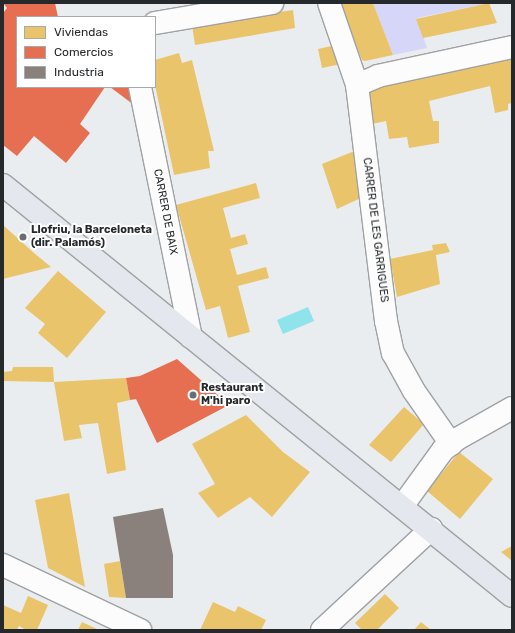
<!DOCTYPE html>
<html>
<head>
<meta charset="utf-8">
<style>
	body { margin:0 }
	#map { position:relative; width:515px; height:633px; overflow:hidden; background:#eaedf0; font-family:Rubik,sans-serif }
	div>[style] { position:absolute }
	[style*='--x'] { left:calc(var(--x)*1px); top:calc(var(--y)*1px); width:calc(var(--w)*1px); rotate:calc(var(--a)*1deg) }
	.green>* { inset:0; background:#d6d7f8 }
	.water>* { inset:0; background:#8ee4ea }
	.homes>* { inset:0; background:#e9c46a }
	.shops>* { inset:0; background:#e76f51 }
	.industry>* { inset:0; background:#8a817c }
	.roads { filter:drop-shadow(1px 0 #9fa1a3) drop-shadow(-1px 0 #9fa1a3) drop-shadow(0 1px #9fa1a3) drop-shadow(0 -1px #9fa1a3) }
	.street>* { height:22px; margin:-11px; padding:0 11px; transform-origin:11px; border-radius:11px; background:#fcfcfd }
	.primary>* { height:22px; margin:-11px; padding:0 11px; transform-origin:11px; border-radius:11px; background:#e4e7ed }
	.dots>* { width:11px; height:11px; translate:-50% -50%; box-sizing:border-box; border:2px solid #fff; border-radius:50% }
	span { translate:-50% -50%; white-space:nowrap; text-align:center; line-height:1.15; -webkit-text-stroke:4px #fff; paint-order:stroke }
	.street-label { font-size:11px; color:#26292b }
	.poi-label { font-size:11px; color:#26292b; font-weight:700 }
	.left { translate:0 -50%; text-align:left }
	.frame { position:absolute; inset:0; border:4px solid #26292b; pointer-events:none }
	.legend { position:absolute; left:16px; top:16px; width:140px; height:72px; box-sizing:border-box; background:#fff; border:1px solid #a8a9aa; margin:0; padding:5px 7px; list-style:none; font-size:12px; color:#26292b }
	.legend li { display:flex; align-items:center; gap:8px; height:20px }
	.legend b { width:20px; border:1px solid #a8a9aa }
</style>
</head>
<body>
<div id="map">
	<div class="green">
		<div style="clip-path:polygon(373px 3px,489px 3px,417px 18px,427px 48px,393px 55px)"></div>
	</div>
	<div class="water">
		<div style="clip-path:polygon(308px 307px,314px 321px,283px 334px,277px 320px)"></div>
	</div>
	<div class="homes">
		<div style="clip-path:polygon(339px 3px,373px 3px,393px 55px,365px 61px,362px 60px)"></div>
		<div style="clip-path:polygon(489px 3px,497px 23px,423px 38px,416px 19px)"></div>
		<div style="clip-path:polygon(293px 10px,295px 28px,195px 45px,192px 25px)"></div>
		<div style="clip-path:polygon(336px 45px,341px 64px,322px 68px,318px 49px)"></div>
		<div style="clip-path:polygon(179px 53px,182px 63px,192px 60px,214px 151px,208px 151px,210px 168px,174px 175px,155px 85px,155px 60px)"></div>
		<div style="clip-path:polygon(512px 56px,512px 103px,508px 104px,508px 110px,495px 113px,490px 86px,429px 101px,433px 121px,439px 121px,439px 143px,409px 148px,407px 137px,389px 139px,386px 121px,372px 124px,368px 86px)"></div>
		<div style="clip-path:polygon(357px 150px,363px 197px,337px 209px,322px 164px)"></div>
		<div style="clip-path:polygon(256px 183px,260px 198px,223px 208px,231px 238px,245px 234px,248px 244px,230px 249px,237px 275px,266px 267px,269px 278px,238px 286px,250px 332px,228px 338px,220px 306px,206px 310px,176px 205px)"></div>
		<div style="clip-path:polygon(3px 225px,34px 253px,51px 267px,3px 279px)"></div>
		<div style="clip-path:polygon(446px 243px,450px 252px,436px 255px,440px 284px,397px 297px,390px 259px,433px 250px,432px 245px)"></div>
		<div style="clip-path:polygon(58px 271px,106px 312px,67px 358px,38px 333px,45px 324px,25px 308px)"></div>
		<div style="clip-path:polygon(13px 367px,53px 367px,54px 382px,126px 378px,130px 400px,117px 403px,126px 470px,107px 474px,98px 423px,79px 425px,82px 438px,64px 441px,54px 382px,3px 381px,3px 372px,12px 371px)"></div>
		<div style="clip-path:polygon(404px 407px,424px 424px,391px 462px,369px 445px)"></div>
		<div style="clip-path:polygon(246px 415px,283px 452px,310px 472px,272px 517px,250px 497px,218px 518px,198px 493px,215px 484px,192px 444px)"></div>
		<div style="clip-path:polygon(459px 452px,493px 479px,460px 519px,427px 491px)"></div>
		<div style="clip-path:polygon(69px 493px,85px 587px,48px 568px,35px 500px)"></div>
		<div style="clip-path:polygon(512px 546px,512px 561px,501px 552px)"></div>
		<div style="clip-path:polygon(120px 561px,126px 598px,109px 597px,104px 564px)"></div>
		<div style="clip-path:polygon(385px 594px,399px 608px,377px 630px,362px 630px,355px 623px)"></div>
		<div style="clip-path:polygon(28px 596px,48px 605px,37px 630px,26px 630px,19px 626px,17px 630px,3px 629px,3px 605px,21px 613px)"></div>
		<div style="clip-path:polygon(213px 602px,235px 612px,238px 606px,266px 620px,261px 630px,200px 630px)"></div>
		<div style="clip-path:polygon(82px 622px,99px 630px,78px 630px)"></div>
		<div style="clip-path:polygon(421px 622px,431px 630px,414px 630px)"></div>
	</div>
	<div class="shops">
		<div style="clip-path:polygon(3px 3px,55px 3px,58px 17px,17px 17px,17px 87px,105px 87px,80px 124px,90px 133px,66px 163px,34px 136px,17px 156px,3px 145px,3px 13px,7px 8px)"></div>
		<div style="clip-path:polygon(110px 87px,132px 87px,134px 105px)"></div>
		<div style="clip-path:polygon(177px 359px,229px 405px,157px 443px,136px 399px,130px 400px,126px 378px,140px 376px)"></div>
	</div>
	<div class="industry">
		<div style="clip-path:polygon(163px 508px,173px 555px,173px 598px,126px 598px,113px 517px)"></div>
	</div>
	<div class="roads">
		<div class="street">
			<div style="--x:329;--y:3;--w:87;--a:71.1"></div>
			<div style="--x:357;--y:85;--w:238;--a:83"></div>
			<div style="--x:386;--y:321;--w:33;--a:78"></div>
			<div style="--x:393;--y:353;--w:43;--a:61.1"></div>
			<div style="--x:414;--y:391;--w:65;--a:55.1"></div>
			<div style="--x:155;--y:23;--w:119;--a:-9.7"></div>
			<div style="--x:357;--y:85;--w:23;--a:-23"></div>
			<div style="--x:378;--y:76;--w:137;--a:-12.2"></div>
			<div style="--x:140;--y:87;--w:255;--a:78.5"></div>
			<div style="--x:403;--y:505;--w:68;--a:-54"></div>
			<div style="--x:443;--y:450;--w:18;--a:-38"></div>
			<div style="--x:457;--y:439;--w:63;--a:-29.4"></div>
			<div style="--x:3;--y:565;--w:152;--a:25.4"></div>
			<div style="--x:322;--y:630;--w:149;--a:-42.8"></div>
		</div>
		<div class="primary">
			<div style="--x:3;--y:185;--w:654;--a:38.92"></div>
		</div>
	</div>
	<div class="dots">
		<div style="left:23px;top:237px;background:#6b6e70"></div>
		<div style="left:193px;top:395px;background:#6b6e70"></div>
	</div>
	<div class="street-label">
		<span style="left:165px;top:212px;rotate:79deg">CARRER DE BAIX</span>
		<span style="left:375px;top:230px;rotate:83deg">CARRER DE LES GARRIGUES</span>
	</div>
	<div class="poi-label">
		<span class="left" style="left:31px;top:237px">Llofriu, la Barceloneta<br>(dir. Palamós)</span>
		<span class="left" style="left:201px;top:395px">Restaurant<br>M'hi paro</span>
	</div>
	<div class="frame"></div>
	<ul class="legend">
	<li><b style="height:11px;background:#e9c46a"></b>Viviendas</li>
	<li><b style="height:11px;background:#e76f51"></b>Comercios</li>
	<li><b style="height:11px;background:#8a817c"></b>Industria</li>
	</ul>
</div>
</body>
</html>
